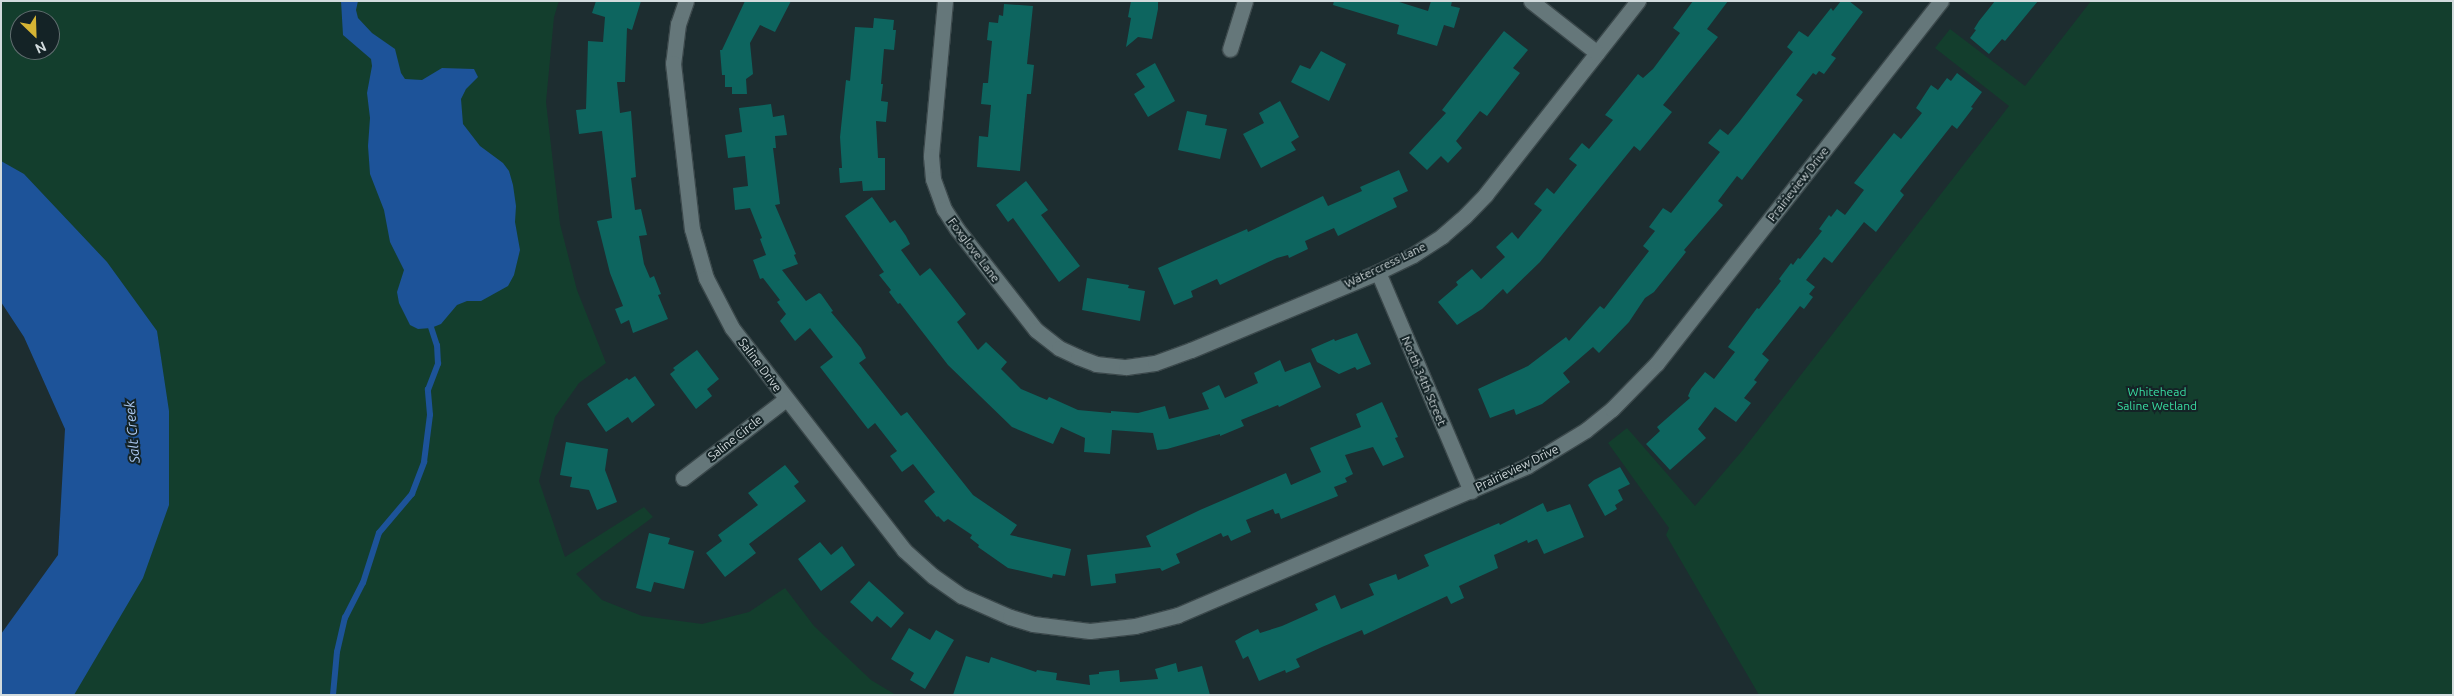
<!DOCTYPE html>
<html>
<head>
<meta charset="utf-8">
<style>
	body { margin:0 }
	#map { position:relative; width:2454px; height:696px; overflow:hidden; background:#1d2d30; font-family:Ubuntu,sans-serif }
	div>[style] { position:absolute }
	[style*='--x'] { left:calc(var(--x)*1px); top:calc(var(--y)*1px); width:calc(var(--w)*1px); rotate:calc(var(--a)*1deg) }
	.green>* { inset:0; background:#133e2d }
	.water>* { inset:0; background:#1d5399 }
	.stream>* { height:5.5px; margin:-2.75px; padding:0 2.75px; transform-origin:2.75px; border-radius:2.75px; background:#1d5399 }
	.building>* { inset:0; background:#0d655f }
	.roads { filter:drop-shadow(1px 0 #3b484b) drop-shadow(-1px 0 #3b484b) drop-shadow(0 1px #3b484b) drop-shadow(0 -1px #3b484b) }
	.street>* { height:15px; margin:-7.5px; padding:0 7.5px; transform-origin:7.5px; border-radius:7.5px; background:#65777a }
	span { translate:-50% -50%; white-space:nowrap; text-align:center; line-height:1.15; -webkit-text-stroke:4px #142326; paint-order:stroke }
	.street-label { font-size:12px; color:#d2dbdd }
	.park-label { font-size:12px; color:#39dea2 }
	.water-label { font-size:14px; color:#adc9f1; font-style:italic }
	.frame { position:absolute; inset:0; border:2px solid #d2dbdd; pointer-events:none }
	.north { position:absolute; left:10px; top:10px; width:50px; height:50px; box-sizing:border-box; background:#142326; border:1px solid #606d6f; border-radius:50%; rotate:156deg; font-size:14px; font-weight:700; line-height:20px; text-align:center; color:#d2dbdd }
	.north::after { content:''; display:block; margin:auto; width:18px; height:22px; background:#d6b534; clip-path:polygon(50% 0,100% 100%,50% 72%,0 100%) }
</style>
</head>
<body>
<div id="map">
	<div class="green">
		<div style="clip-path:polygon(evenodd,1px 1px,559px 1px,554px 17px,546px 102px,560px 224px,577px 290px,606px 363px,579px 383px,555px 417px,539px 481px,565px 557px,644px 507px,653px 517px,576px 574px,602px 600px,642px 616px,702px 624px,749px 612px,785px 588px,814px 626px,871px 680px,896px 695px,4px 695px,108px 508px,1px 202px,1px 1px,20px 20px,50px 20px,50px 50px,20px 50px,20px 20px)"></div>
		<div style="clip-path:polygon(2091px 1px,2453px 1px,2453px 695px,1759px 695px,1666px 535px,1669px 528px,1608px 443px,1627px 428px,1695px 506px,1742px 451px,2009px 106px,1935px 48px,1950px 29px,2025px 86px)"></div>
	</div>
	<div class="water">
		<div style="clip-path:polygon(341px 1px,358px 1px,356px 10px,358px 18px,372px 33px,395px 49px,401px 73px,405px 79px,422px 80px,442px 68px,474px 69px,478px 77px,466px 89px,461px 99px,463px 124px,480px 146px,503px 163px,509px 171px,513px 185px,516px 206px,515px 222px,520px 250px,514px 275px,508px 286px,481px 301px,467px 301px,457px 305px,441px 324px,431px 328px,418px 329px,410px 325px,399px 303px,397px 292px,404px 270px,390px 242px,384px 210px,370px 174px,368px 146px,370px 118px,367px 93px,372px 66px,371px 59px,343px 35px)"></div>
		<div style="clip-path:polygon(1px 161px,24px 174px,107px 262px,157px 331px,169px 411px,169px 505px,143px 578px,74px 695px,1px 695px,1px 634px,58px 555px,65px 429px,24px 337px,1px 302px)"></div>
	</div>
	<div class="stream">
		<div style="--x:333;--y:695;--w:43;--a:-84.7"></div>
		<div style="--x:337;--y:652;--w:35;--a:-77"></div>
		<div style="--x:345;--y:618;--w:39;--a:-63"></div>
		<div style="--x:363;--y:583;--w:52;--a:-72.3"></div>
		<div style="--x:379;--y:533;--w:51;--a:-49.8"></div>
		<div style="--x:412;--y:494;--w:34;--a:-69"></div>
		<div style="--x:424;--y:462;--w:47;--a:-82.7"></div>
		<div style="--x:430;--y:415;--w:25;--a:-95"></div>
		<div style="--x:428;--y:390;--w:28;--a:-69"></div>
		<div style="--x:438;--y:364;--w:18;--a:-93"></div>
		<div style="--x:437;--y:346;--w:19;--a:-108"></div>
	</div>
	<div class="building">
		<div style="clip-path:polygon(596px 1px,641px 1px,632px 30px,627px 28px,625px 82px,617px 82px,620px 113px,631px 111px,636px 177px,631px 178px,635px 210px,641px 209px,647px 235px,639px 236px,644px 264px,650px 278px,654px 276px,661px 294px,658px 295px,668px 319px,633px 333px,629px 320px,621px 324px,615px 309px,623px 306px,610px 273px,597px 221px,612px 218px,602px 131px,579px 134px,576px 110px,586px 109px,588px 41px,603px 42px,605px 17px,592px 13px)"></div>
		<div style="clip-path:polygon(745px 1px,791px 1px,775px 32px,760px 25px,750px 43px,753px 74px,746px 79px,747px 94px,732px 94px,732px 87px,725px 87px,725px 75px,722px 75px,720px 50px,722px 50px)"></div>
		<div style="clip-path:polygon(1131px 1px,1158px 1px,1158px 9px,1152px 39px,1138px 37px,1126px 47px,1131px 18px,1128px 17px)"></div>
		<div style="clip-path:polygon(1334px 1px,1396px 1px,1428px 11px,1431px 1px,1452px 1px,1451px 6px,1460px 8px,1454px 28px,1444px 25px,1437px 46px,1397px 34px,1399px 25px,1333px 5px)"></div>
		<div style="clip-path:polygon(1693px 1px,1728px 1px,1707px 29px,1718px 37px,1663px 105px,1672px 112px,1640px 151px,1634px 146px,1540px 262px,1507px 294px,1503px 289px,1482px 309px,1457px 325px,1438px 302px,1458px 285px,1456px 282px,1472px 269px,1481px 279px,1505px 257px,1496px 247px,1512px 232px,1518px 239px,1542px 210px,1534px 204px,1547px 188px,1554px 194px,1577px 165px,1569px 159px,1582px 143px,1589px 149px,1613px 120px,1605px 115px,1638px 74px,1643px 78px,1653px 69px,1680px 33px,1673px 28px)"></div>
		<div style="clip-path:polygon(1841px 1px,1849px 1px,1863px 12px,1831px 55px,1836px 58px,1824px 74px,1819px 71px,1816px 75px,1813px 73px,1796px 95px,1803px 100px,1742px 180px,1737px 176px,1718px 201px,1723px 205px,1684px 250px,1686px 252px,1654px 292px,1645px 298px,1629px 322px,1599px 353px,1593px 347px,1563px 373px,1570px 382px,1542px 404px,1516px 415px,1514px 409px,1490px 418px,1478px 389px,1528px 366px,1566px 337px,1569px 341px,1600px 306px,1604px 309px,1649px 251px,1643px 246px,1655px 231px,1649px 227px,1663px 208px,1671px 213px,1720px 152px,1708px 143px,1720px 129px,1728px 135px,1739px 122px,1793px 52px,1787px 47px,1799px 31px,1808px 37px,1831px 8px,1833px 11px)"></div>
		<div style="clip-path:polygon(1995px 1px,2038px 1px,2005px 41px,2002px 39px,1989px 54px,1970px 38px,1976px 30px,1974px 29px,1979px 21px)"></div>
		<div style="clip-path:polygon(1004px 4px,1033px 6px,1027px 64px,1034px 65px,1031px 94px,1027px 94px,1020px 171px,977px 167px,979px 136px,988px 137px,991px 105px,981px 104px,983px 83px,988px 83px,992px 41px,987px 40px,989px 22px,998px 23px,999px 15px,1003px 16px)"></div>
		<div style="clip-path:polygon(874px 18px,894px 20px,893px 30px,896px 30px,894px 50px,884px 49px,881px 84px,883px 84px,881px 101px,888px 102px,886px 122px,876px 121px,878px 158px,885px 158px,885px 190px,863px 191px,862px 181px,840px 183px,839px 168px,842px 168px,840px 137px,846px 80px,850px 81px,855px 27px,873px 28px)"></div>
		<div style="clip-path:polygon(1504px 31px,1528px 50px,1513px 68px,1520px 73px,1487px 116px,1480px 111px,1456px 141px,1462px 148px,1448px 163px,1441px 156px,1427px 170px,1409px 153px,1446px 113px,1442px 110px)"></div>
		<div style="clip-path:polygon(1321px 51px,1346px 64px,1329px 101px,1291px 82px,1300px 65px,1310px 69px)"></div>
		<div style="clip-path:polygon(1155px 63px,1175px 101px,1148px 117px,1134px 94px,1145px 87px,1136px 74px)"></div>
		<div style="clip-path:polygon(1957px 73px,1982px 92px,1971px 107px,1973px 108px,1957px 129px,1952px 125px,1900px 191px,1904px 195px,1876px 232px,1864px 222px,1832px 263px,1824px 257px,1806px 280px,1815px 287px,1809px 294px,1813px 297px,1804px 309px,1800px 306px,1762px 354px,1769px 360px,1754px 380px,1757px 382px,1744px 398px,1751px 403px,1736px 422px,1715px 407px,1698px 429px,1706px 438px,1670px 470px,1646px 444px,1660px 431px,1657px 427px,1690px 398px,1688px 396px,1691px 389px,1705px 372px,1714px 379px,1735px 352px,1728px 347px,1757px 308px,1759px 309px,1781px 281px,1779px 279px,1791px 263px,1793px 265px,1798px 258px,1800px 259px,1822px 231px,1819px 229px,1829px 215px,1831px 217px,1837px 209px,1845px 215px,1864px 190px,1854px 183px,1894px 133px,1901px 139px,1922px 113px,1916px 108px,1931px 85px,1938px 90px,1947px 78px,1951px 81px)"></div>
		<div style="clip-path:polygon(1280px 101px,1299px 137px,1291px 142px,1296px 150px,1261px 168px,1243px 134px,1264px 123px,1259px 113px)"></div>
		<div style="clip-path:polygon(771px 104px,773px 117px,784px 115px,787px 135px,775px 136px,776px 148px,773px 148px,780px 204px,775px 205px,796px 254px,794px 255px,798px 264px,782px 270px,806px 301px,819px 293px,821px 294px,833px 311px,831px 312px,861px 348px,866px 358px,859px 363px,901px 416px,907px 412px,973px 495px,1017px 525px,1010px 535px,1071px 549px,1065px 576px,1053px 574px,1052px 578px,1008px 568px,978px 547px,979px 545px,970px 538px,972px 535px,948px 519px,944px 522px,938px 516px,937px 517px,924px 501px,935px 492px,913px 464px,902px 472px,890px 456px,897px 451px,875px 423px,868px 429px,820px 367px,833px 357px,810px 328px,795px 341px,780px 321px,786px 314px,777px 302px,780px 300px,763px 278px,760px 279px,753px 260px,766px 255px,760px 239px,762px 238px,750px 208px,735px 210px,733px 188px,748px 186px,745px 156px,728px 158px,725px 135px,742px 132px,739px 108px)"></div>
		<div style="clip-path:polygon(1187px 111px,1207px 115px,1205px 125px,1227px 129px,1220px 159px,1178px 150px)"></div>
		<div style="clip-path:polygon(1399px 170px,1408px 191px,1393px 198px,1397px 207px,1338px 236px,1334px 228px,1305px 241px,1308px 249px,1289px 258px,1288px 255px,1277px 258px,1220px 285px,1217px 279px,1191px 291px,1193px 297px,1174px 305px,1158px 268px,1247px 229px,1248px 232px,1323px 196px,1328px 206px,1362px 191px,1360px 187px)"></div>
		<div style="clip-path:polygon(1026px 181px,1048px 210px,1041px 215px,1080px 266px,1059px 282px,1013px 218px,1008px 222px,996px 205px)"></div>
		<div style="clip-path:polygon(872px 197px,890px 223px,895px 220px,906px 236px,910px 244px,901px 250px,920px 276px,930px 268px,966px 314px,957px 322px,978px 350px,986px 342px,1007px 362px,1001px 369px,1021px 389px,1047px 400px,1049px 397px,1078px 410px,1111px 413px,1111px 411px,1138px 413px,1165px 406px,1169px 419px,1209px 409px,1202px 393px,1219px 385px,1225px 398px,1258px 383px,1254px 373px,1280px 360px,1285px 372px,1310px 362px,1321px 387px,1279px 407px,1278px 405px,1241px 420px,1244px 426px,1220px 436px,1220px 434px,1167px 449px,1157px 450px,1153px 433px,1112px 430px,1110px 454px,1084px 452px,1085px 438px,1061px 427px,1053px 444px,1031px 435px,1012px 427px,948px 365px,900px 303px,898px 304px,889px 292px,891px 290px,879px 275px,884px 272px,845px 216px)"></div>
		<div style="clip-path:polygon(1087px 278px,1129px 285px,1128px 288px,1145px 291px,1140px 321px,1082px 310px)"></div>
		<div style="clip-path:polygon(1357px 333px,1371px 364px,1357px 370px,1355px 367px,1339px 374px,1317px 362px,1311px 349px,1334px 339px,1335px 341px)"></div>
		<div style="clip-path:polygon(697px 350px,719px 379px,707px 389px,712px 396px,696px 409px,670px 374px,675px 370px,673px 368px)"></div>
		<div style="clip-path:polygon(635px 376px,655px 405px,632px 423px,628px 417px,606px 432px,587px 404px,627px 378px,629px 380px)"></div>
		<div style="clip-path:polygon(1382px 402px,1398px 437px,1395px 438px,1404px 457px,1383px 466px,1373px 447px,1345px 455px,1353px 474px,1345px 478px,1347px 482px,1334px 487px,1338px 496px,1281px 519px,1279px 513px,1275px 514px,1273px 509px,1246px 520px,1251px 532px,1231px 541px,1228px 535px,1223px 537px,1221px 533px,1176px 554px,1180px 563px,1162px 571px,1160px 568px,1115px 574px,1116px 583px,1091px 586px,1087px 555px,1151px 547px,1146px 536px,1200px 510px,1286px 473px,1291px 485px,1321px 472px,1310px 448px,1361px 427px,1356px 414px)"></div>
		<div style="clip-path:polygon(566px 442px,608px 449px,605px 470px,617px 502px,597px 510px,589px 490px,570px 487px,572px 477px,560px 475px)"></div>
		<div style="clip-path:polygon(785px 465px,799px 482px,794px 486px,806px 501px,749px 544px,756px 553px,725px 577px,706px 553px,722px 541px,718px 535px,758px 505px,748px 493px)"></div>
		<div style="clip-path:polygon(1620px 467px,1630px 484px,1618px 490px,1623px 500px,1615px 505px,1617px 509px,1605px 516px,1588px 485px,1594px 480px)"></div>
		<div style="clip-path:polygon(1543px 503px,1547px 512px,1570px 504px,1584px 537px,1544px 554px,1537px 539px,1528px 543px,1527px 540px,1494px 555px,1498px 568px,1459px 586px,1464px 598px,1451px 604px,1447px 596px,1364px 635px,1362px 630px,1322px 647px,1296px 659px,1300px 667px,1286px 673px,1285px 670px,1259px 681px,1248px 656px,1243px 659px,1235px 641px,1243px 636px,1258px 629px,1260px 633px,1282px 626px,1318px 610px,1315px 604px,1335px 595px,1341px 609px,1374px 595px,1369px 584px,1396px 574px,1398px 580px,1429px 566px,1424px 555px,1499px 523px,1500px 525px)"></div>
		<div style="clip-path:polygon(649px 533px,670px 538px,668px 544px,694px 551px,684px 589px,654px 582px,651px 592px,636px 588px)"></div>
		<div style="clip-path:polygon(820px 542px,831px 555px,842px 546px,855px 565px,821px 591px,798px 559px)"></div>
		<div style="clip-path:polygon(869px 581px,904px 613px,891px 628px,877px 616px,872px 622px,850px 602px)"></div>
		<div style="clip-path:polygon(909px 628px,930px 640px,936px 630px,954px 640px,925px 689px,910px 680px,914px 673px,891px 659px)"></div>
		<div style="clip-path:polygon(966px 656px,989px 663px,991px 657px,1036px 672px,1037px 670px,1057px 673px,1056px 680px,1090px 685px,1089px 675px,1099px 674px,1099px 672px,1119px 670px,1120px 682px,1158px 679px,1155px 669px,1176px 663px,1178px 672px,1202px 666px,1210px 695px,953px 695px)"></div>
	</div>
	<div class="roads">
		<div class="street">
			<div style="--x:686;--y:1;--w:24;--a:109"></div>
			<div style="--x:678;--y:24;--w:39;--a:97"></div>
			<div style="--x:673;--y:63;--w:167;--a:83.5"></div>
			<div style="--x:692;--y:229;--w:51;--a:74.1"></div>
			<div style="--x:706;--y:278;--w:56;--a:62.5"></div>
			<div style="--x:732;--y:328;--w:281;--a:52.2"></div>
			<div style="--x:904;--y:550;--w:39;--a:42"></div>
			<div style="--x:933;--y:576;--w:35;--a:35"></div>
			<div style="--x:962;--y:596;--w:52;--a:23.6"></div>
			<div style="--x:1010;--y:617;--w:24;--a:17"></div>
			<div style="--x:1033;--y:624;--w:57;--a:7"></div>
			<div style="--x:1090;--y:631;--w:45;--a:-6.3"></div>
			<div style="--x:1135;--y:626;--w:44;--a:-14.3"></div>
			<div style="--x:1178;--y:615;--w:379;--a:-23.1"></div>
			<div style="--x:1527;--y:466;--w:69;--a:-31.4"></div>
			<div style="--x:1586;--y:430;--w:33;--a:-39"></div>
			<div style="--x:1612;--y:409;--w:64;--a:-45.6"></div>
			<div style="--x:1657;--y:363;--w:460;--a:-51.9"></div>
			<div style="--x:945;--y:1;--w:156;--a:95.2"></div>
			<div style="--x:931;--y:156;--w:23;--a:85"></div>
			<div style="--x:933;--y:179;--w:32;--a:70"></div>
			<div style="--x:944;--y:209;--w:24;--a:57"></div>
			<div style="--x:957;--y:229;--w:128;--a:52"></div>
			<div style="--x:1036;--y:330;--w:29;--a:38"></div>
			<div style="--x:1059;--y:348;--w:21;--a:25"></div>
			<div style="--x:1078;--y:357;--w:19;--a:21"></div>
			<div style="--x:1096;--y:364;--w:30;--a:6"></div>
			<div style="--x:1126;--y:367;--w:29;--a:-8"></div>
			<div style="--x:1155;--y:363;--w:38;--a:-20"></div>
			<div style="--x:1191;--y:350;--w:203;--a:-22.6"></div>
			<div style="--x:1378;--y:272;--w:39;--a:-26"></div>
			<div style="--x:1413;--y:255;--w:35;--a:-33"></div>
			<div style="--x:1442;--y:236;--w:30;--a:-41"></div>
			<div style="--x:1465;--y:216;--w:30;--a:-46"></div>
			<div style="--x:1486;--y:194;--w:246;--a:-51.8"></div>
			<div style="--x:1531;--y:1;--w:84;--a:38.2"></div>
			<div style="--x:1230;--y:49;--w:50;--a:-72.6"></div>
			<div style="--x:1378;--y:272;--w:238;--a:67"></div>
			<div style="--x:683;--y:478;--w:130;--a:-37.5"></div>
		</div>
	</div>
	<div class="street-label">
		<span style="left:1798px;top:184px;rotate:-52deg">Prairieview Drive</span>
		<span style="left:974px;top:250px;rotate:53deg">Foxglove Lane</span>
		<span style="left:1385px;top:265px;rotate:-26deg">Watercress Lane</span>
		<span style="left:760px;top:365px;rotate:53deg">Saline Drive</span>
		<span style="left:1424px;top:381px;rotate:67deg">North 34th Street</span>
		<span style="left:735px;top:438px;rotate:-38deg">Saline Circle</span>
		<span style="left:1517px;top:468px;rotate:-26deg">Prairieview Drive</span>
	</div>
	<div class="park-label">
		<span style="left:2157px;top:399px">Whitehead<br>Saline Wetland</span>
	</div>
	<div class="water-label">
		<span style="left:132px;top:432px;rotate:-95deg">Salt Creek</span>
	</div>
	<div class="frame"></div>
	<div class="north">N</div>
</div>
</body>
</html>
